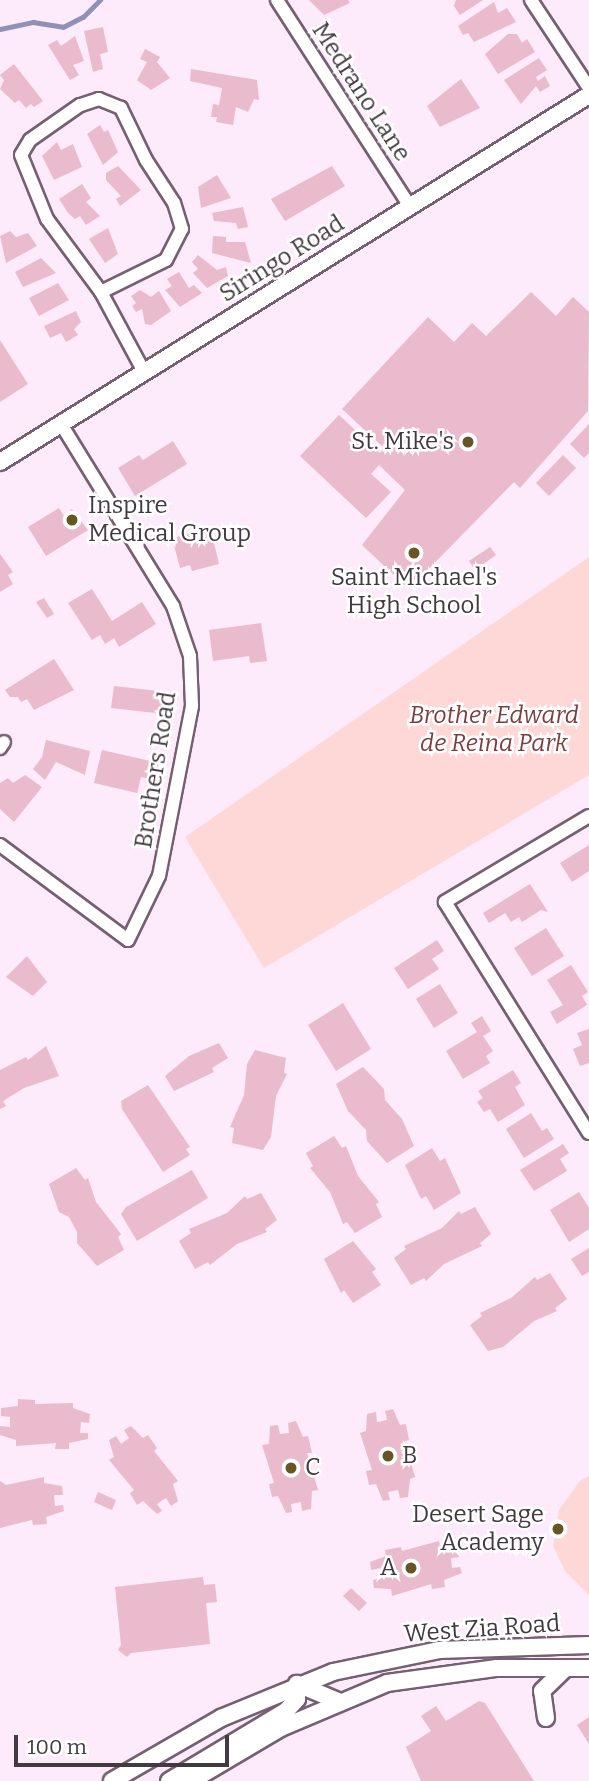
<!DOCTYPE html>
<html>
<head>
<meta charset="utf-8">
<style>
	body { margin:0 }
	#map { position:relative; width:589px; height:1781px; overflow:hidden; background:#fdeafa; font-family:Bitter,serif }
	div>[style] { position:absolute }
	[style*='--x'] { left:calc(var(--x)*1px); top:calc(var(--y)*1px); width:calc(var(--w)*1px); rotate:calc(var(--a)*1deg) }
	.green>* { inset:0; background:#fed8d7 }
	.stream>* { height:4.5px; margin:-2.25px; padding:0 2.25px; transform-origin:2.25px; border-radius:2.25px; background:#9191b8 }
	.building>* { inset:0; background:#eabbcc }
	.roads { filter:drop-shadow(2px 0 #756071) drop-shadow(-2px 0 #756071) drop-shadow(0 2px #756071) drop-shadow(0 -2px #756071) }
	.minor>* { height:12px; margin:-6px; padding:0 6px; transform-origin:6px; border-radius:6px; background:#fff }
	.tertiary>* { height:16px; margin:-8px; padding:0 8px; transform-origin:8px; border-radius:8px; background:#fff }
	.dots>* { width:19px; height:19px; translate:-50% -50%; box-sizing:border-box; border:4px solid #fff; border-radius:50% }
	span { translate:-50% -50%; white-space:nowrap; text-align:center; line-height:1.15; -webkit-text-stroke:5px #fff; paint-order:stroke }
	.street-label { font-size:24px; color:#433941 }
	.poi-label { font-size:24px; color:#433941 }
	.right { translate:-100% -50%; text-align:right }
	.left { translate:0 -50%; text-align:left }
	.park-label { font-size:24px; color:#7d3e40; font-style:italic }
	.scale { position:absolute; left:14px; top:1735px; width:215px; height:32px; box-sizing:border-box; border:4px solid #433941; border-top:0; padding-left:9px; font-size:21px; line-height:24px; white-space:nowrap; color:#433941; -webkit-text-stroke:5px #fff; paint-order:stroke }
</style>
</head>
<body>
<div id="map">
	<div class="green">
		<div style="clip-path:polygon(589px 557px,589px 775px,264px 968px,185px 837px)"></div>
		<div style="clip-path:polygon(589px 1476px,589px 1595px,565px 1571px,553px 1546px,559px 1510px,580px 1481px)"></div>
	</div>
	<div class="stream">
		<div style="--x:0;--y:29;--w:34;--a:-12"></div>
		<div style="--x:33;--y:22;--w:30;--a:9"></div>
		<div style="--x:63;--y:27;--w:22;--a:-27"></div>
		<div style="--x:83;--y:17;--w:24;--a:-45"></div>
	</div>
	<div class="building">
		<div style="clip-path:polygon(309px 0,348px 0,350px 3px,324px 15px)"></div>
		<div style="clip-path:polygon(456px 0,483px 0,460px 15px,454px 6px)"></div>
		<div style="clip-path:polygon(494px 2px,498px 13px,507px 8px,516px 22px,474px 42px,468px 33px,463px 35px,458px 26px)"></div>
		<div style="clip-path:polygon(103px 27px,108px 52px,100px 54px,103px 69px,93px 72px,84px 31px)"></div>
		<div style="clip-path:polygon(508px 34px,517px 34px,522px 43px,527px 39px,535px 52px,498px 74px,485px 54px)"></div>
		<div style="clip-path:polygon(75px 36px,84px 61px,73px 65px,79px 75px,70px 80px,48px 45px,57px 40px,61px 46px)"></div>
		<div style="clip-path:polygon(145px 49px,160px 57px,157px 62px,170px 78px,151px 90px,137px 80px,147px 62px,140px 59px)"></div>
		<div style="clip-path:polygon(539px 58px,547px 70px,536px 77px,538px 81px,545px 76px,550px 86px,540px 92px,536px 86px,521px 104px,504px 80px)"></div>
		<div style="clip-path:polygon(14px 64px,43px 101px,34px 107px,31px 104px,26px 108px,19px 100px,15px 103px,0 89px,4px 80px,0 75px)"></div>
		<div style="clip-path:polygon(191px 69px,257px 80px,259px 100px,254px 99px,248px 112px,236px 107px,233px 125px,216px 122px,217px 117px,211px 117px,213px 104px,219px 105px,222px 88px,190px 81px)"></div>
		<div style="clip-path:polygon(461px 79px,480px 108px,440px 127px,427px 106px)"></div>
		<div style="clip-path:polygon(100px 125px,104px 132px,108px 130px,118px 152px,103px 165px,87px 134px)"></div>
		<div style="clip-path:polygon(57px 142px,61px 150px,73px 144px,82px 167px,54px 180px,42px 156px)"></div>
		<div style="clip-path:polygon(118px 166px,141px 190px,120px 206px,116px 199px,121px 196px,106px 180px,106px 173px)"></div>
		<div style="clip-path:polygon(332px 166px,345px 186px,285px 221px,271px 199px)"></div>
		<div style="clip-path:polygon(217px 175px,231px 198px,201px 208px,198px 187px)"></div>
		<div style="clip-path:polygon(82px 184px,91px 198px,86px 202px,100px 216px,86px 225px,80px 216px,75px 219px,68px 213px,59px 199px)"></div>
		<div style="clip-path:polygon(243px 207px,248px 227px,238px 229px,236px 223px,214px 221px,212px 213px)"></div>
		<div style="clip-path:polygon(108px 228px,118px 254px,105px 263px,89px 239px)"></div>
		<div style="clip-path:polygon(10px 231px,16px 237px,28px 233px,37px 246px,6px 263px,0 236px)"></div>
		<div style="clip-path:polygon(213px 236px,226px 237px,226px 242px,245px 242px,251px 263px,212px 253px)"></div>
		<div style="clip-path:polygon(198px 255px,217px 270px,226px 267px,228px 276px,207px 288px,193px 273px,198px 269px,192px 262px)"></div>
		<div style="clip-path:polygon(41px 258px,56px 273px,23px 287px,15px 272px)"></div>
		<div style="clip-path:polygon(179px 272px,189px 288px,194px 285px,202px 293px,180px 307px,165px 290px,172px 286px,167px 279px)"></div>
		<div style="clip-path:polygon(58px 283px,69px 300px,39px 316px,29px 298px)"></div>
		<div style="clip-path:polygon(140px 290px,151px 297px,159px 291px,171px 311px,151px 325px,145px 324px,142px 309px,136px 312px,132px 306px,136px 303px,131px 296px)"></div>
		<div style="clip-path:polygon(531px 292px,556px 316px,573px 297px,589px 312px,588px 411px,520px 488px,514px 482px,409px 589px,362px 545px,405px 490px,379px 465px,371px 474px,391px 492px,366px 518px,300px 456px,339px 415px,380px 453px,384px 448px,342px 409px,428px 317px,454px 342px,472px 323px,486px 336px)"></div>
		<div style="clip-path:polygon(76px 311px,81px 322px,74px 329px,78px 335px,66px 342px,61px 333px,50px 338px,44px 326px)"></div>
		<div style="clip-path:polygon(0 340px,28px 384px,0 402px)"></div>
		<div style="clip-path:polygon(589px 424px,589px 453px,584px 458px,570px 444px)"></div>
		<div style="clip-path:polygon(173px 441px,187px 464px,135px 496px,118px 468px,139px 455px,143px 460px)"></div>
		<div style="clip-path:polygon(563px 455px,576px 468px,549px 496px,536px 483px)"></div>
		<div style="clip-path:polygon(59px 508px,63px 515px,72px 509px,88px 530px,46px 556px,28px 527px)"></div>
		<div style="clip-path:polygon(189px 534px,191px 540px,212px 534px,219px 564px,192px 571px,190px 565px,180px 568px,172px 538px)"></div>
		<div style="clip-path:polygon(490px 547px,496px 555px,475px 570px,469px 561px)"></div>
		<div style="clip-path:polygon(0 554px,13px 572px,8px 575px,13px 584px,0 592px)"></div>
		<div style="clip-path:polygon(92px 589px,112px 621px,142px 602px,156px 624px,119px 647px,114px 638px,105px 644px,100px 635px,92px 640px,68px 603px)"></div>
		<div style="clip-path:polygon(44px 598px,54px 614px,47px 618px,36px 602px)"></div>
		<div style="clip-path:polygon(261px 623px,267px 661px,250px 663px,249px 656px,213px 661px,209px 630px)"></div>
		<div style="clip-path:polygon(54px 659px,74px 690px,34px 710px,27px 699px,21px 702px,18px 697px,10px 697px,5px 690px)"></div>
		<div style="clip-path:polygon(114px 686px,167px 692px,164px 714px,111px 708px)"></div>
		<div style="clip-path:polygon(46px 740px,90px 751px,85px 775px,56px 762px,45px 780px,33px 769px,42px 757px)"></div>
		<div style="clip-path:polygon(102px 750px,159px 763px,155px 780px,141px 777px,137px 793px,94px 783px)"></div>
		<div style="clip-path:polygon(25px 775px,42px 787px,14px 822px,0 809px,0 783px,8px 778px,13px 783px)"></div>
		<div style="clip-path:polygon(589px 845px,589px 871px,572px 882px,560px 863px)"></div>
		<div style="clip-path:polygon(530px 884px,548px 912px,541px 910px,522px 922px,519px 917px,511px 922px,505px 913px,489px 923px,483px 913px)"></div>
		<div style="clip-path:polygon(546px 928px,564px 956px,532px 976px,514px 948px)"></div>
		<div style="clip-path:polygon(437px 940px,444px 951px,432px 959px,439px 969px,408px 989px,394px 968px)"></div>
		<div style="clip-path:polygon(27px 956px,47px 982px,33px 996px,6px 977px)"></div>
		<div style="clip-path:polygon(571px 965px,588px 992px,582px 996px,587px 1005px,557px 1024px,550px 1012px,563px 1005px,547px 980px)"></div>
		<div style="clip-path:polygon(440px 984px,458px 1013px,434px 1028px,416px 999px)"></div>
		<div style="clip-path:polygon(343px 1003px,371px 1049px,336px 1071px,308px 1025px)"></div>
		<div style="clip-path:polygon(482px 1016px,491px 1031px,483px 1036px,493px 1051px,486px 1056px,490px 1063px,463px 1079px,446px 1051px,477px 1032px,471px 1023px)"></div>
		<div style="clip-path:polygon(589px 1029px,589px 1063px,580px 1066px,573px 1049px,582px 1045px,577px 1033px)"></div>
		<div style="clip-path:polygon(219px 1043px,228px 1058px,212px 1068px,214px 1072px,174px 1091px,165px 1076px,189px 1056px)"></div>
		<div style="clip-path:polygon(46px 1046px,59px 1076px,24px 1088px,3px 1101px,6px 1106px,0 1109px,0 1070px,26px 1057px,28px 1060px)"></div>
		<div style="clip-path:polygon(255px 1050px,286px 1058px,284px 1073px,287px 1074px,276px 1096px,271px 1137px,263px 1150px,232px 1143px,234px 1128px,230px 1127px,244px 1095px,247px 1064px)"></div>
		<div style="clip-path:polygon(363px 1067px,384px 1089px,385px 1100px,402px 1119px,414px 1146px,387px 1163px,367px 1141px,366px 1130px,348px 1111px,336px 1084px)"></div>
		<div style="clip-path:polygon(513px 1070px,521px 1083px,515px 1087px,525px 1105px,498px 1122px,490px 1109px,484px 1112px,477px 1102px,483px 1098px,478px 1091px)"></div>
		<div style="clip-path:polygon(148px 1085px,190px 1147px,186px 1149px,190px 1155px,163px 1172px,122px 1109px,121px 1101px)"></div>
		<div style="clip-path:polygon(531px 1113px,542px 1131px,547px 1128px,554px 1139px,524px 1158px,506px 1129px)"></div>
		<div style="clip-path:polygon(334px 1136px,342px 1148px,346px 1146px,358px 1176px,379px 1202px,376px 1204px,382px 1217px,355px 1233px,347px 1222px,343px 1224px,330px 1192px,310px 1168px,313px 1166px,306px 1153px)"></div>
		<div style="clip-path:polygon(563px 1144px,569px 1153px,560px 1159px,567px 1171px,534px 1191px,520px 1170px)"></div>
		<div style="clip-path:polygon(432px 1148px,440px 1161px,445px 1158px,461px 1193px,434px 1210px,426px 1196px,421px 1199px,405px 1165px)"></div>
		<div style="clip-path:polygon(76px 1168px,85px 1180px,88px 1178px,96px 1202px,121px 1234px,118px 1237px,124px 1250px,97px 1266px,77px 1243px,77px 1232px,69px 1217px,59px 1212px,49px 1184px)"></div>
		<div style="clip-path:polygon(192px 1170px,208px 1198px,137px 1241px,121px 1214px,126px 1207px)"></div>
		<div style="clip-path:polygon(579px 1192px,589px 1208px,589px 1229px,569px 1242px,550px 1210px)"></div>
		<div style="clip-path:polygon(261px 1193px,277px 1220px,265px 1229px,267px 1232px,237px 1244px,210px 1265px,208px 1262px,195px 1269px,179px 1241px,191px 1233px,189px 1229px,227px 1213px,245px 1196px,247px 1199px)"></div>
		<div style="clip-path:polygon(475px 1207px,491px 1234px,480px 1243px,482px 1246px,444px 1264px,426px 1281px,424px 1278px,411px 1285px,394px 1258px,406px 1249px,404px 1246px,442px 1228px,459px 1211px,461px 1214px)"></div>
		<div style="clip-path:polygon(353px 1241px,376px 1269px,372px 1272px,381px 1285px,353px 1303px,344px 1290px,341px 1293px,324px 1259px)"></div>
		<div style="clip-path:polygon(589px 1248px,589px 1272px,582px 1276px,571px 1259px)"></div>
		<div style="clip-path:polygon(550px 1273px,567px 1299px,555px 1308px,557px 1311px,534px 1321px,503px 1347px,488px 1351px,470px 1325px,482px 1316px,480px 1313px,511px 1298px,535px 1277px,537px 1280px)"></div>
		<div style="clip-path:polygon(18px 1399px,35px 1400px,35px 1404px,73px 1403px,73px 1408px,90px 1414px,89px 1423px,81px 1422px,80px 1433px,88px 1433px,88px 1439px,69px 1443px,69px 1449px,55px 1449px,56px 1443px,16px 1446px,16px 1440px,0 1435px,0 1426px,10px 1427px,10px 1417px,1px 1416px,1px 1408px,18px 1406px)"></div>
		<div style="clip-path:polygon(393px 1409px,400px 1425px,406px 1424px,409px 1440px,405px 1441px,415px 1477px,410px 1479px,408px 1497px,400px 1498px,398px 1490px,388px 1492px,390px 1500px,383px 1501px,376px 1484px,369px 1485px,366px 1471px,372px 1470px,360px 1433px,366px 1431px,367px 1414px,376px 1412px,377px 1422px,387px 1420px,385px 1411px)"></div>
		<div style="clip-path:polygon(296px 1421px,303px 1437px,308px 1436px,312px 1453px,307px 1453px,318px 1490px,312px 1491px,311px 1509px,302px 1511px,301px 1502px,291px 1504px,292px 1512px,286px 1513px,278px 1496px,272px 1497px,269px 1484px,274px 1483px,262px 1445px,269px 1444px,270px 1426px,278px 1425px,280px 1434px,289px 1433px,288px 1423px)"></div>
		<div style="clip-path:polygon(131px 1426px,143px 1438px,148px 1435px,157px 1448px,154px 1451px,178px 1481px,173px 1484px,178px 1501px,171px 1506px,166px 1498px,157px 1504px,162px 1511px,157px 1514px,143px 1501px,137px 1505px,130px 1493px,134px 1490px,109px 1460px,114px 1457px,109px 1440px,116px 1436px,121px 1444px,129px 1438px,124px 1430px)"></div>
		<div style="clip-path:polygon(44px 1477px,44px 1483px,62px 1486px,63px 1495px,54px 1495px,55px 1506px,63px 1505px,64px 1511px,46px 1517px,47px 1524px,33px 1525px,32px 1520px,0 1528px,0 1481px,6px 1485px)"></div>
		<div style="clip-path:polygon(98px 1492px,116px 1500px,112px 1510px,94px 1502px)"></div>
		<div style="clip-path:polygon(439px 1541px,440px 1546px,458px 1548px,459px 1557px,451px 1558px,452px 1568px,460px 1567px,462px 1573px,444px 1580px,445px 1587px,432px 1589px,431px 1584px,392px 1596px,391px 1589px,374px 1588px,373px 1580px,382px 1578px,381px 1568px,371px 1570px,370px 1562px,386px 1556px,385px 1550px,401px 1547px,402px 1551px)"></div>
		<div style="clip-path:polygon(203px 1577px,204px 1585px,215px 1584px,217px 1602px,206px 1603px,210px 1644px,131px 1653px,127px 1657px,118px 1650px,121px 1645px,115px 1587px)"></div>
		<div style="clip-path:polygon(351px 1588px,367px 1603px,359px 1611px,343px 1596px)"></div>
		<div style="clip-path:polygon(479px 1701px,485px 1703px,534px 1781px,421px 1781px,406px 1747px,431px 1731px,421px 1716px,436px 1706px,446px 1721px)"></div>
		<div style="clip-path:polygon(589px 1717px,589px 1744px,577px 1725px)"></div>
	</div>
	<div class="roads">
		<div class="minor">
			<div style="--x:277;--y:0;--w:245;--a:57.2"></div>
			<div style="--x:531;--y:0;--w:105;--a:56.6"></div>
			<div style="--x:101;--y:292;--w:72;--a:-26.2"></div>
			<div style="--x:166;--y:260;--w:35;--a:-63"></div>
			<div style="--x:182;--y:229;--w:27;--a:-107"></div>
			<div style="--x:174;--y:203;--w:51;--a:-123.1"></div>
			<div style="--x:146;--y:160;--w:58;--a:-115.7"></div>
			<div style="--x:121;--y:108;--w:24;--a:-158"></div>
			<div style="--x:99;--y:99;--w:20;--a:162"></div>
			<div style="--x:80;--y:105;--w:61;--a:145"></div>
			<div style="--x:30;--y:140;--w:17;--a:121"></div>
			<div style="--x:21;--y:155;--w:69;--a:67.9"></div>
			<div style="--x:47;--y:219;--w:91;--a:53.5"></div>
			<div style="--x:101;--y:292;--w:91;--a:61.7"></div>
			<div style="--x:0;--y:748;--w:7;--a:-56"></div>
			<div style="--x:589;--y:816;--w:168;--a:149.2"></div>
			<div style="--x:445;--y:902;--w:272;--a:58.1"></div>
			<div style="--x:0;--y:845;--w:159;--a:36.6"></div>
			<div style="--x:128;--y:940;--w:71;--a:-64.2"></div>
			<div style="--x:159;--y:876;--w:173;--a:-79"></div>
			<div style="--x:192;--y:706;--w:50;--a:-92.3"></div>
			<div style="--x:190;--y:656;--w:53;--a:-108.8"></div>
			<div style="--x:173;--y:606;--w:214;--a:-121.6"></div>
		</div>
		<div class="tertiary">
			<div style="--x:0;--y:462;--w:694;--a:-31.93"></div>
			<div style="--x:297;--y:1684;--w:47;--a:22.7"></div>
			<div style="--x:546;--y:1718;--w:27;--a:-98"></div>
			<div style="--x:542;--y:1691;--w:32;--a:-44"></div>
			<div style="--x:112;--y:1781;--w:126;--a:-30"></div>
			<div style="--x:221;--y:1718;--w:121;--a:-22.3"></div>
			<div style="--x:333;--y:1672;--w:108;--a:-11.7"></div>
			<div style="--x:439;--y:1650;--w:150;--a:-1.9"></div>
			<div style="--x:169;--y:1781;--w:136;--a:-30.9"></div>
			<div style="--x:286;--y:1711;--w:16;--a:-47"></div>
			<div style="--x:297;--y:1699;--w:15;--a:-90"></div>
			<div style="--x:191;--y:1781;--w:104;--a:-30.5"></div>
			<div style="--x:281;--y:1728;--w:115;--a:-23"></div>
			<div style="--x:387;--y:1683;--w:111;--a:-7.8"></div>
			<div style="--x:497;--y:1668;--w:92;--a:0"></div>
		</div>
	</div>
	<div class="dots">
		<div style="left:468px;top:442px;background:#675523"></div>
		<div style="left:72px;top:520px;background:#675523"></div>
		<div style="left:414px;top:553px;background:#675523"></div>
		<div style="left:388px;top:1456px;background:#675523"></div>
		<div style="left:291px;top:1468px;background:#675523"></div>
		<div style="left:558px;top:1529px;background:#675523"></div>
		<div style="left:411px;top:1568px;background:#675523"></div>
	</div>
	<div class="street-label">
		<span style="left:361px;top:92px;rotate:57deg">Medrano Lane</span>
		<span style="left:282px;top:259px;rotate:-32deg">Siringo Road</span>
		<span style="left:156px;top:770px;rotate:-81deg">Brothers Road</span>
		<span style="left:482px;top:1629px;rotate:-4deg">West Zia Road</span>
	</div>
	<div class="poi-label">
		<span class="right" style="left:454px;top:442px">St. Mike's</span>
		<span class="left" style="left:88px;top:520px">Inspire<br>Medical Group</span>
		<span style="left:414px;top:592px">Saint Michael's<br>High School</span>
		<span class="left" style="left:402px;top:1456px">B</span>
		<span class="left" style="left:305px;top:1468px">C</span>
		<span class="right" style="left:544px;top:1529px">Desert Sage<br>Academy</span>
		<span class="right" style="left:397px;top:1568px">A</span>
	</div>
	<div class="park-label">
		<span style="left:494px;top:730px">Brother Edward<br>de Reina Park</span>
	</div>
	<div class="scale">100 m</div>
</div>
</body>
</html>
